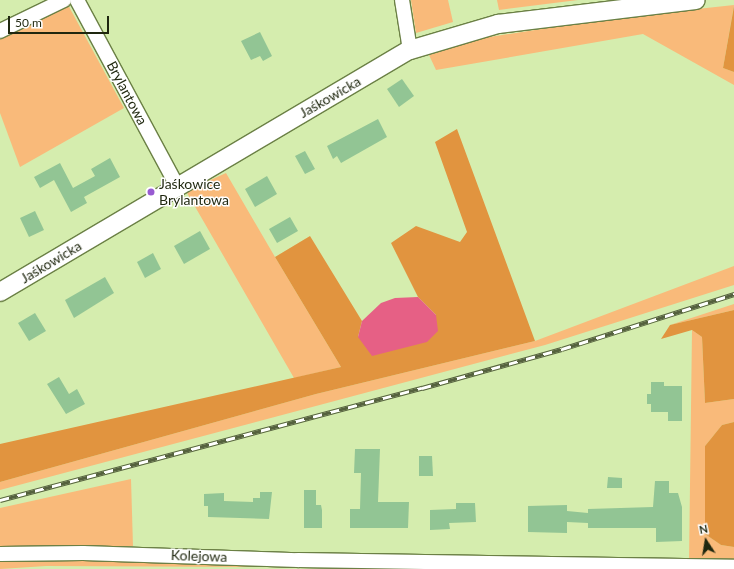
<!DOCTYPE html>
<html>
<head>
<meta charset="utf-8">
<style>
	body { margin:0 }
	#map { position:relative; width:734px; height:569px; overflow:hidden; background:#d5edae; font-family:Lato,sans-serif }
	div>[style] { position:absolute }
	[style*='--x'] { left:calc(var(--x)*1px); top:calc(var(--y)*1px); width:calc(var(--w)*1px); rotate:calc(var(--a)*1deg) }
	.green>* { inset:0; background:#f9ba7a }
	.forest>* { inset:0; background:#e1943f }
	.water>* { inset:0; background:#e66085 }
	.building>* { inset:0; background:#92c594 }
	.roads { filter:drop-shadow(1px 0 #6b8045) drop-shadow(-1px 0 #6b8045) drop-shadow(0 1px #6b8045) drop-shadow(0 -1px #6b8045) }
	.minor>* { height:14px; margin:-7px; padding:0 7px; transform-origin:7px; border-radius:7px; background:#fff }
	.tertiary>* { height:18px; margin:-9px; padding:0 9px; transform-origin:9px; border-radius:9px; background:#fff }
	.rail>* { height:4.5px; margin-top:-2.25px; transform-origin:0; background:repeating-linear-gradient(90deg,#fff 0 9px,#55613e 0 18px); box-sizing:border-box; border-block:1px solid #55613e }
	.dots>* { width:11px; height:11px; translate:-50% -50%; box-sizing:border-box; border:2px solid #fff; border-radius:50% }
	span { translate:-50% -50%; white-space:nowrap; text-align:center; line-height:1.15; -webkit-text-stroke:3px #fff; paint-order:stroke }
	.street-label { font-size:14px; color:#1f270f }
	.poi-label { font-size:14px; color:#1f270f }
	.left { translate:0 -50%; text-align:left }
	.north { position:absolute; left:686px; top:521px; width:40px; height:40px; -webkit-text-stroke:3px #fff; paint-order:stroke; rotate:348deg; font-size:11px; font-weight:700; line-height:16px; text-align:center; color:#1f270f }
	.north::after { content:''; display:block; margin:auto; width:14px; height:18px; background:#1f270f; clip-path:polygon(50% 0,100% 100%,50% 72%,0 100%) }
	.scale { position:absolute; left:8px; top:16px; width:101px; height:18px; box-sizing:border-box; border:2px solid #1f270f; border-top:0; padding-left:5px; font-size:12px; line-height:14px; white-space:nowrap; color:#1f270f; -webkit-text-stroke:3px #fff; paint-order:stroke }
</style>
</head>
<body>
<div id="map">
	<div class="green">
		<div style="clip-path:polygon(411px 0,448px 0,453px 22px,416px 33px)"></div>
		<div style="clip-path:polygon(497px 0,578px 0,499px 10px)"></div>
		<div style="clip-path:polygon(67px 3px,124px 108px,20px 167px,0 113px,0 35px)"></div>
		<div style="clip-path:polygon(734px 5px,723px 68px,734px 72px,734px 85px,643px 34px,436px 70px,429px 55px,477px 39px,605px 19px)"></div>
		<div style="clip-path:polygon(226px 173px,275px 257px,341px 367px,294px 378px,186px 191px)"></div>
		<div style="clip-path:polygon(734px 266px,734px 285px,545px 345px,0 490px,0 482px,316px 394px,535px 341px)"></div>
		<div style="clip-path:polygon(734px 304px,734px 310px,670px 325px)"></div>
		<div style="clip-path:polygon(692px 330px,702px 337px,705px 403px,734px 399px,734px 422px,722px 425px,705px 446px,705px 534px,721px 545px,734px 547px,734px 560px,689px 562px)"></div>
		<div style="clip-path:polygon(131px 479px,133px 546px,0 546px,0 508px)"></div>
		<div style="clip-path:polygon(0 557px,645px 569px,46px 566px,0 569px)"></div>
	</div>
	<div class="forest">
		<div style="clip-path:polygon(734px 6px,734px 72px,723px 68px)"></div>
		<div style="clip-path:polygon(457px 129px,535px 341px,316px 394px,0 482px,0 444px,341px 367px,275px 257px,310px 236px,362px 321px,358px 337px,436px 315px,418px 297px,391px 243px,416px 226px,460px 242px,467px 232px,435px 142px)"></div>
		<div style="clip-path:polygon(734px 310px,734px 399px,705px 403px,702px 337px,692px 330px,661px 339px,670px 325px)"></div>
		<div style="clip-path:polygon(734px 422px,734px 547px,721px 545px,705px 534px,705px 446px,722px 425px)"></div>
	</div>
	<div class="water">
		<div style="clip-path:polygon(418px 297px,436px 315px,438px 331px,427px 342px,372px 356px,358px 337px,362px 321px,381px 303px,395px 298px)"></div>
	</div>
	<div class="building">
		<div style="clip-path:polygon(260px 32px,272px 56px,263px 61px,260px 56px,251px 60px,241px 41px)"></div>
		<div style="clip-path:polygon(402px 79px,414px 96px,399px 107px,387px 89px)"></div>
		<div style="clip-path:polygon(378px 119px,387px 137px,341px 163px,337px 156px,333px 159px,327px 146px)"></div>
		<div style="clip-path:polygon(305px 151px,315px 169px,305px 174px,295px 156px)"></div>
		<div style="clip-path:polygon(110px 158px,120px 177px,84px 197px,87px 203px,71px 212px,54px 180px,40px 188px,34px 177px,60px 163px,73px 188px,95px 176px,91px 169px)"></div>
		<div style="clip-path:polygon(267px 176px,277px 194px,255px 207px,245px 189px)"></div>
		<div style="clip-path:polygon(35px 211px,44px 230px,29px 237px,20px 218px)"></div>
		<div style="clip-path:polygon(290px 217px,298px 231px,277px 243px,269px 229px)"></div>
		<div style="clip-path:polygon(200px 231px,210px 249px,184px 264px,174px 246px)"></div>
		<div style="clip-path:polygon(153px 253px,161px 269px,145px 278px,137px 262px)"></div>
		<div style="clip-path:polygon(105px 277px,114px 293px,74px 318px,65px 300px)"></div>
		<div style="clip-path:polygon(35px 313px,46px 331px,29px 341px,18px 323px)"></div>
		<div style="clip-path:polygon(59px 377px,69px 394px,77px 389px,85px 404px,66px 414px,47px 384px)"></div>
		<div style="clip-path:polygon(651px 382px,664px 382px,664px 386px,682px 386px,682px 421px,668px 421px,668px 412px,651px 412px,651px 404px,647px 404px,647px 394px,651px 394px)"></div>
		<div style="clip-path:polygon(355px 449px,380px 449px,378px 502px,409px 502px,408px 528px,350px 528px,350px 509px,360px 509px,361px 473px,354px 473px)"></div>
		<div style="clip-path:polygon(419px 456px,432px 456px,433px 476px,419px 476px)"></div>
		<div style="clip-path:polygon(608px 477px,622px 478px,622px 488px,607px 488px)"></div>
		<div style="clip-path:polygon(655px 481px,669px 481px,669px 493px,678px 493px,682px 507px,682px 541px,656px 542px,656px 528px,588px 528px,588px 523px,567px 522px,567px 533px,528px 532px,528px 506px,567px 505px,567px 511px,588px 513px,588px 509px,653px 507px)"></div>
		<div style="clip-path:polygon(304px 490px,316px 490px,316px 505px,321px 505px,322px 510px,322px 528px,304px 528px)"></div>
		<div style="clip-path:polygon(260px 492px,272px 492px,269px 519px,208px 517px,208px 506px,204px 506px,204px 494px,224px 493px,224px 501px,253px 502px,253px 498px,260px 498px)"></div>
		<div style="clip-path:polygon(456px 503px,475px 503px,476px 522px,449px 523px,450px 529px,430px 530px,430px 510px,456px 509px)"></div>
	</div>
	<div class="roads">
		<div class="minor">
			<div style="--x:77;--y:0;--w:211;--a:61.7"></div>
			<div style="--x:402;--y:0;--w:51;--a:80.9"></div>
			<div style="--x:0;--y:31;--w:71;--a:-25.8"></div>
			<div style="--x:0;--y:554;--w:83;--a:-0.7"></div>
			<div style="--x:83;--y:553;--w:215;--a:1.9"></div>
			<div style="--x:298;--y:560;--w:436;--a:0.9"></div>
		</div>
		<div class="tertiary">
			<div style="--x:0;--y:292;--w:476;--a:-30.6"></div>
			<div style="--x:410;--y:50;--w:92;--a:-16.5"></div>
			<div style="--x:498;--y:24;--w:199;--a:-6.9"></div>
		</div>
	</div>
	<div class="rail">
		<div style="--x:0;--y:500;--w:437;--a:-14.9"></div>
		<div style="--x:422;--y:388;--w:145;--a:-15.6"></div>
		<div style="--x:562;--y:349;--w:181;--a:-17.7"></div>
	</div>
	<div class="dots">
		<div style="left:151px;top:192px;background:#985bd1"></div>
	</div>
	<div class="street-label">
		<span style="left:127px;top:93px;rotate:62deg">Brylantowa</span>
		<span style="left:330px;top:97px;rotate:-30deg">Jaśkowicka</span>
		<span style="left:51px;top:262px;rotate:-31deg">Jaśkowicka</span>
		<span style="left:199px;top:556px;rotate:2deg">Kolejowa</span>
	</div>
	<div class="poi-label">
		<span class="left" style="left:159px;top:192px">Jaśkowice<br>Brylantowa</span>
	</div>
	<div class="north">N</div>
	<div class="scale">50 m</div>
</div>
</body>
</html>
